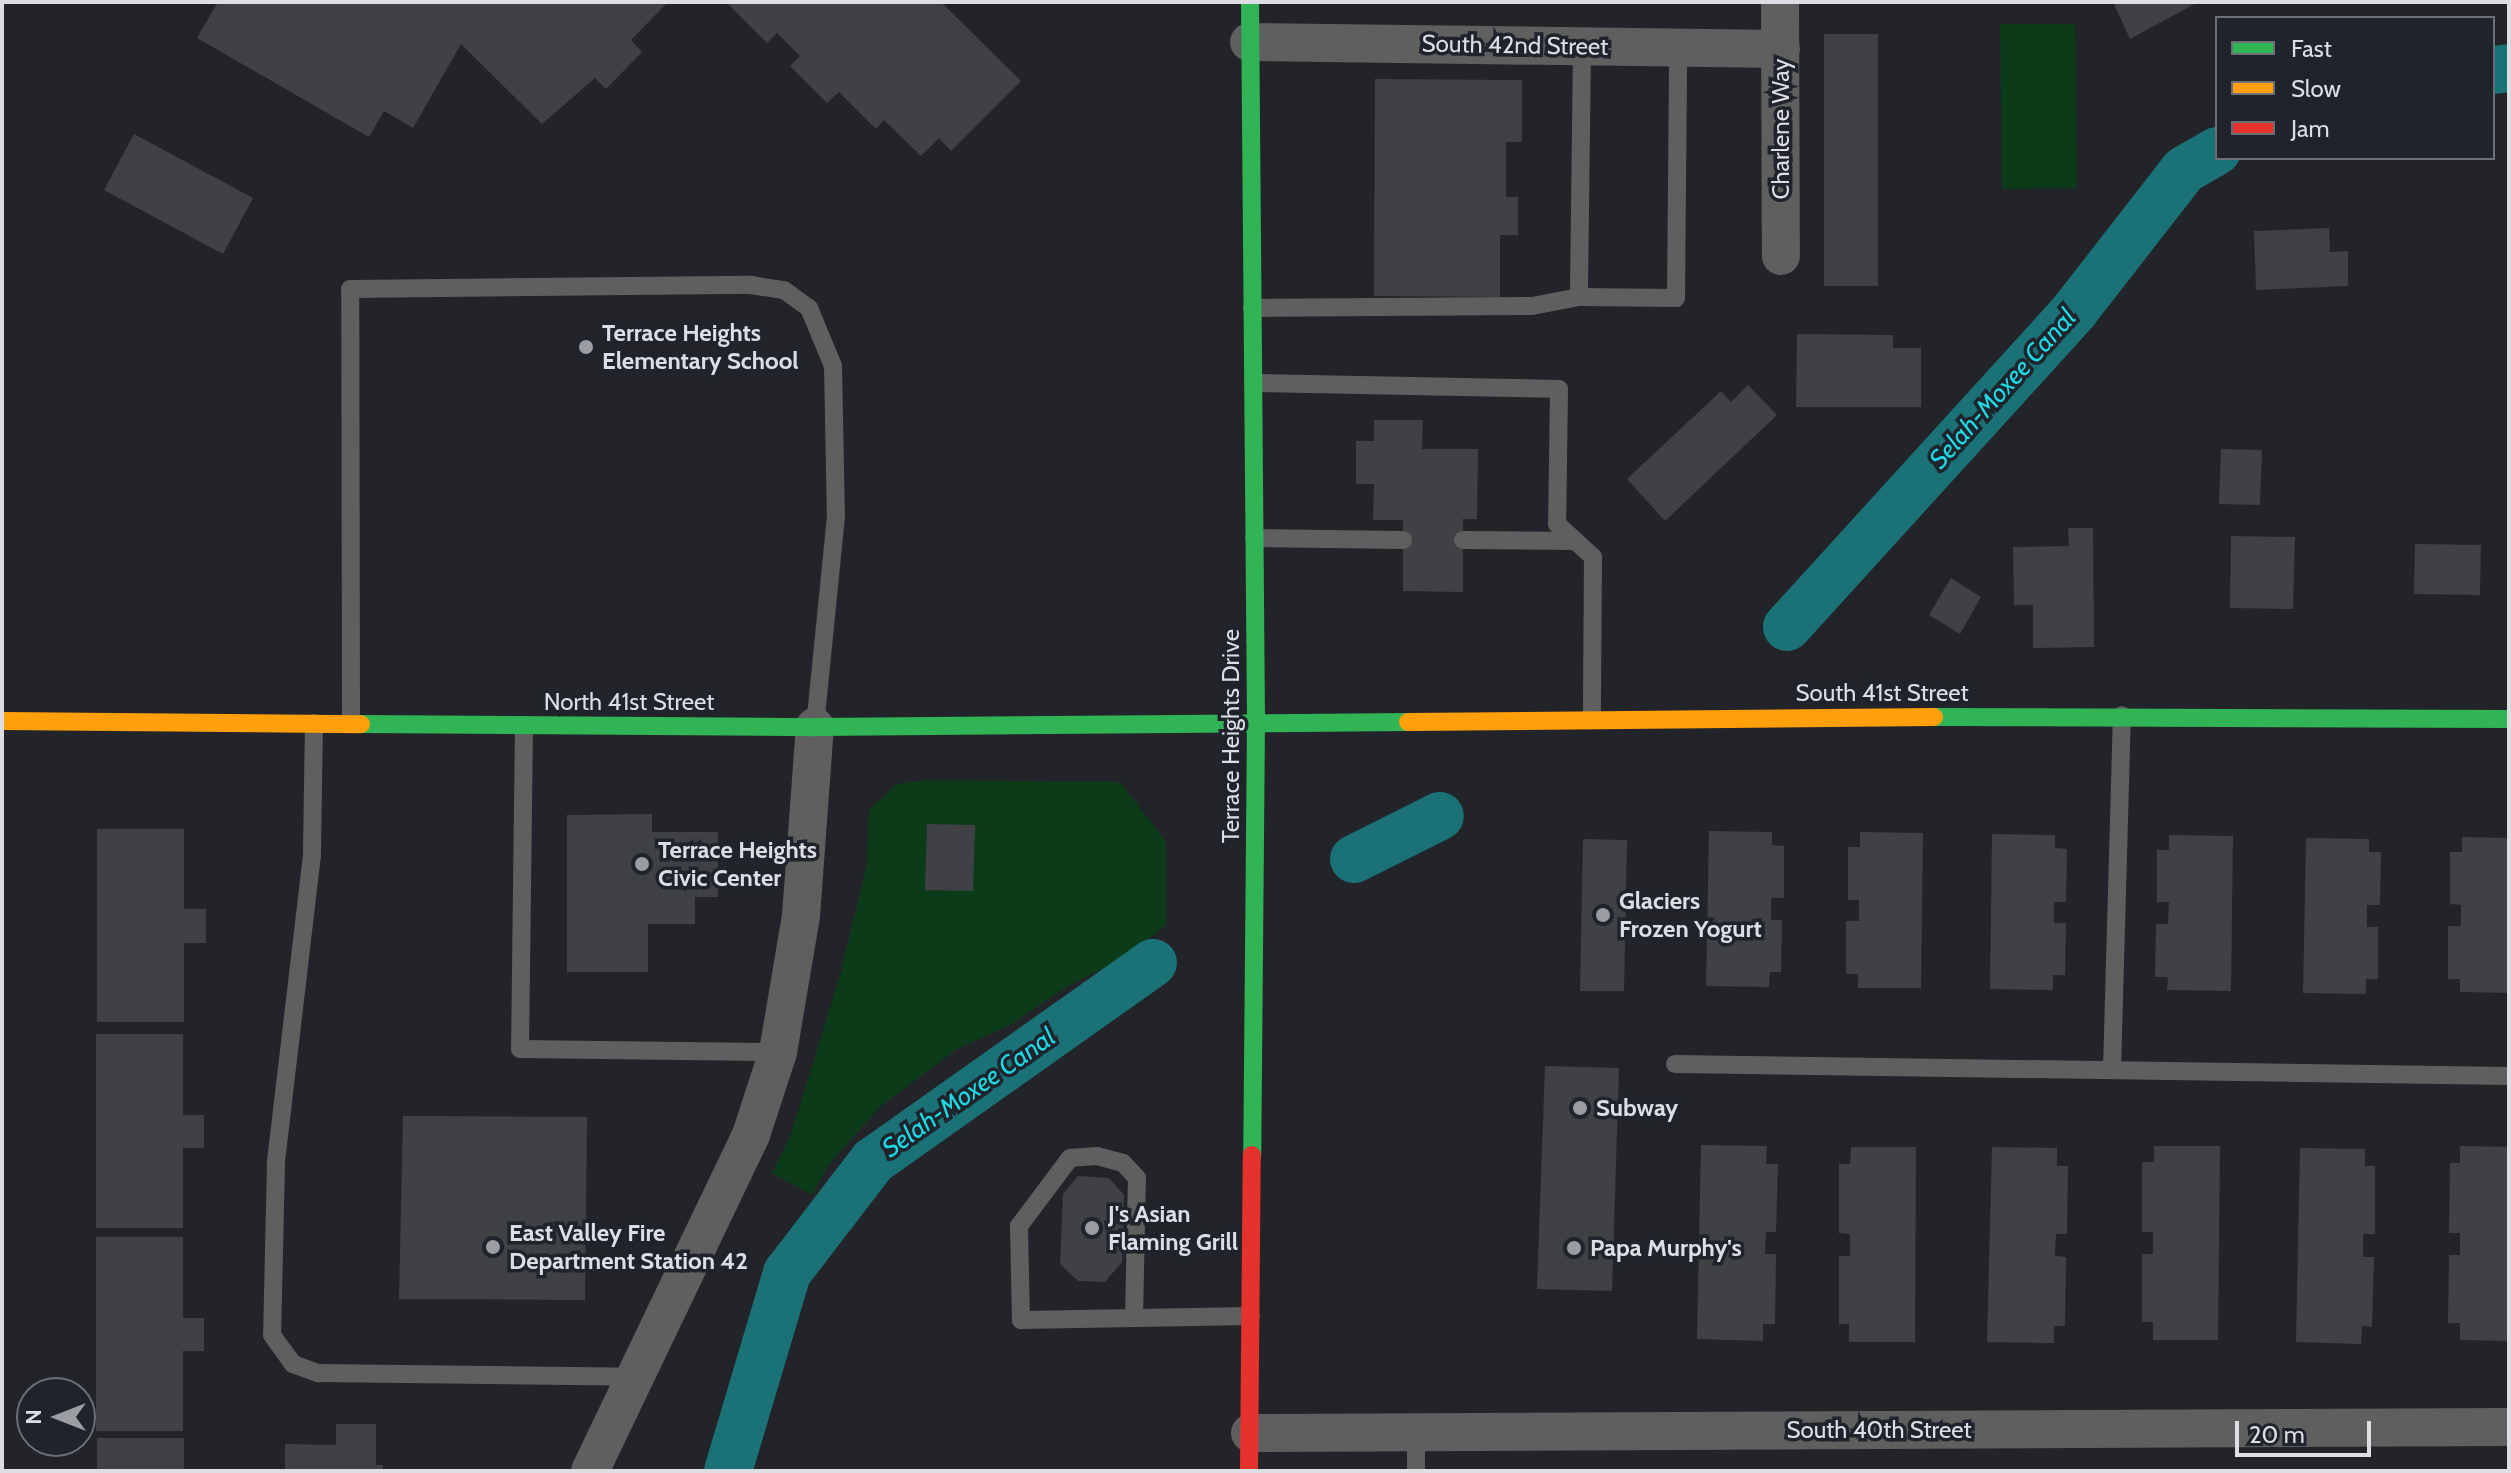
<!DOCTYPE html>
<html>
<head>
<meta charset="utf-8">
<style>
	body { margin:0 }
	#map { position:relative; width:2511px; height:1473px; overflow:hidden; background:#222429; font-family:Cabin,sans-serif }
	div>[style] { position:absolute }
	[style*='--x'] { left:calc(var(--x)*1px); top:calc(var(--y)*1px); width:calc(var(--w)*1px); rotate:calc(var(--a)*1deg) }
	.green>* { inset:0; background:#0c3b19 }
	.canal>* { height:48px; margin:-24px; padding:0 24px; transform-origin:24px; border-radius:24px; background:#1a7277 }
	.building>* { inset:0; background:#404145 }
	.lane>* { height:18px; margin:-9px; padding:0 9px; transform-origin:9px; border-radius:9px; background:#605f5f }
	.street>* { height:38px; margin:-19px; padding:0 19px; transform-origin:19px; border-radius:19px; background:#605f5f }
	.fast>* { height:18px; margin:-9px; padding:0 9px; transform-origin:9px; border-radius:9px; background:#30b455 }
	.slow>* { height:18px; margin:-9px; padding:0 9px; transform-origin:9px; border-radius:9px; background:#ff9f0a }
	.jam>* { height:18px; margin:-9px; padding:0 9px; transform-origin:9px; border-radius:9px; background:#e5322d }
	.dots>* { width:22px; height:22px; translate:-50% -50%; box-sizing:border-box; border:4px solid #1f232c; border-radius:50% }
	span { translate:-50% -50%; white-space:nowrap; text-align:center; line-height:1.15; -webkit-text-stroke:7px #1f232c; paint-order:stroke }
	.street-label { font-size:24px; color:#dcdee4 }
	.poi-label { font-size:24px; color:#dcdee4; font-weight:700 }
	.left { translate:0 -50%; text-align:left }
	.water-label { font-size:26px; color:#1bdae4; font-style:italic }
	.frame { position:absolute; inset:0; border:4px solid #dcdee4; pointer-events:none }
	.legend { position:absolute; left:2215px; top:16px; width:280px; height:144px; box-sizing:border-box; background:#1f232c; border:2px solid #6b6e76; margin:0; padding:10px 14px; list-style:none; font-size:24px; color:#dcdee4 }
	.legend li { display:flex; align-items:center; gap:16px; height:40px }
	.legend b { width:40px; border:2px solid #6b6e76 }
	.north { position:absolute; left:16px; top:1377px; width:80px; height:80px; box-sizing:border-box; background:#1f232c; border:2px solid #6b6e76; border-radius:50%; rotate:270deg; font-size:22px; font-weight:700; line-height:32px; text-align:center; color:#dcdee4 }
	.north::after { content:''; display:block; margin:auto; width:28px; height:36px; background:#9b9da3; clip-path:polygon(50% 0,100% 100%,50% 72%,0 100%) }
	.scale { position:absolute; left:2235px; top:1421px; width:136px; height:36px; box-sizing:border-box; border:4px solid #dcdee4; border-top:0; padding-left:10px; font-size:24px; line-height:28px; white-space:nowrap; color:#dcdee4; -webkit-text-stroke:6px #1f232c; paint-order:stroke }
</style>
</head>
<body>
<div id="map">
	<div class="green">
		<div style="clip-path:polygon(2000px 24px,2075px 24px,2077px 188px,2002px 189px)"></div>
		<div style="clip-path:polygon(928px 780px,1120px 782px,1166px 842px,1166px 925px,1124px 958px,1066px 987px,1012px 1024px,957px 1049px,881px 1106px,829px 1164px,812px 1195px,772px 1173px,790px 1137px,840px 976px,867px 864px,869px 810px,897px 784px)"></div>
	</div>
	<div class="canal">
		<div style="--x:2493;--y:70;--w:16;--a:-7"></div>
		<div style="--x:1787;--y:627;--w:428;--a:-47.7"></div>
		<div style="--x:2075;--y:310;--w:177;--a:-52.1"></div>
		<div style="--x:2184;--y:170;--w:38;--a:-30"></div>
		<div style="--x:1354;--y:859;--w:96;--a:-26.6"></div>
		<div style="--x:728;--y:1471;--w:207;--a:-73.4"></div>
		<div style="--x:787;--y:1273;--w:141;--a:-52.5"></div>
		<div style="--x:873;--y:1161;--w:343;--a:-35.3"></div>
	</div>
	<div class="building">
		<div style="clip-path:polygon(218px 2px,668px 2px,631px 40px,642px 52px,606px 89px,595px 78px,542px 124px,461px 44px,413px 128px,384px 111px,369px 137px,197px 38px)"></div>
		<div style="clip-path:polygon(726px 2px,941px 2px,1021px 81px,951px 151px,939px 138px,921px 156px,884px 120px,876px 129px,839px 92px,827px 103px,790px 66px,800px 56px,777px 33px,767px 43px)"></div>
		<div style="clip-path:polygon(2113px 2px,2198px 2px,2130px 39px)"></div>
		<div style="clip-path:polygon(1824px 34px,1878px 34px,1878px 286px,1824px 286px)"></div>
		<div style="clip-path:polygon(1375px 79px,1522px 80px,1522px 142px,1506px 142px,1506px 197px,1518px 197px,1518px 235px,1500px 235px,1500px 297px,1374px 296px)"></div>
		<div style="clip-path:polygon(134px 134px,253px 198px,223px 254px,104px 190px)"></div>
		<div style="clip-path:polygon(2329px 228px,2330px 252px,2348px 251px,2348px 286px,2256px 290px,2254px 231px)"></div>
		<div style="clip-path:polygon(1797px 334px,1893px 335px,1893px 348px,1921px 348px,1921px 407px,1796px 407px)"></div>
		<div style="clip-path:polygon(1748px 385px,1777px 415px,1665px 521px,1627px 479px,1721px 391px,1731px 402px)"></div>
		<div style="clip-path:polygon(1374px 420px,1423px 420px,1422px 449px,1478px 449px,1477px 519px,1463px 519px,1463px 592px,1403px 591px,1403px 520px,1373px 520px,1374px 484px,1356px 484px,1356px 441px,1374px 441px)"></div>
		<div style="clip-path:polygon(2221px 449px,2262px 450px,2260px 505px,2219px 504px)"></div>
		<div style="clip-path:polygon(2068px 528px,2093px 528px,2094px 647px,2033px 648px,2033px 605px,2014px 605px,2013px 547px,2069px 546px)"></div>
		<div style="clip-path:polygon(2231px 536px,2295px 537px,2293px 609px,2230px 608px)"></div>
		<div style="clip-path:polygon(2415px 544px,2481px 545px,2480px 595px,2414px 594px)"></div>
		<div style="clip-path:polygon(1951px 578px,1981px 597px,1960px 634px,1929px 615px)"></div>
		<div style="clip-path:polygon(652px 814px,652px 832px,718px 832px,718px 897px,695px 897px,695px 924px,648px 924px,648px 972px,567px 972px,567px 815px)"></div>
		<div style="clip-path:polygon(927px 824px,975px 825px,973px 891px,925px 890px)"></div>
		<div style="clip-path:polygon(97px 829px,184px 829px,184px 909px,206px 909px,206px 943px,184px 943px,184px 1022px,97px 1022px)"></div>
		<div style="clip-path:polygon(1709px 831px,1772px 832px,1772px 845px,1784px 846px,1784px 898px,1771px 898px,1771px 920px,1782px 920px,1781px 972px,1770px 972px,1769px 987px,1706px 986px)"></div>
		<div style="clip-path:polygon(1860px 832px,1923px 833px,1921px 988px,1858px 988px,1858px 974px,1846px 974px,1846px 921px,1859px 921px,1859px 900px,1848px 900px,1848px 847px,1860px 847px)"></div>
		<div style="clip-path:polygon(1992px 834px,2055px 835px,2055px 848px,2067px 849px,2066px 902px,2054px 902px,2054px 923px,2066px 923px,2065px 975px,2053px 975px,2053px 990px,1990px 989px)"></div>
		<div style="clip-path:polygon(2169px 835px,2233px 836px,2231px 991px,2167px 990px,2168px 977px,2155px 977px,2156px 924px,2168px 924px,2169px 902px,2157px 902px,2157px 850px,2169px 850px)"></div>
		<div style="clip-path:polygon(2462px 837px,2509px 838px,2509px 993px,2460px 992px,2460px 979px,2448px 979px,2448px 926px,2461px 926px,2461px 905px,2450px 904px,2450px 852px,2462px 852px)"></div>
		<div style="clip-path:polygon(2306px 838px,2369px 839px,2369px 852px,2381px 852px,2380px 905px,2367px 905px,2367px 927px,2378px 927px,2378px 979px,2366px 979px,2366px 994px,2303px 993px)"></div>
		<div style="clip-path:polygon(1583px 839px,1627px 840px,1624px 991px,1580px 991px)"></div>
		<div style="clip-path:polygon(96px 1034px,183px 1034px,183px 1115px,204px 1115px,204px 1148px,183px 1148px,183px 1228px,96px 1228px)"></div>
		<div style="clip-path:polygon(1545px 1066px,1619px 1068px,1612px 1291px,1537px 1289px)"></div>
		<div style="clip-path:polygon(403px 1116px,587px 1117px,585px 1300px,399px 1299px)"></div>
		<div style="clip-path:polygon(1701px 1145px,1767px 1146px,1766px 1164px,1778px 1164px,1776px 1232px,1766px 1232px,1765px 1254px,1776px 1254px,1775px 1324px,1763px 1324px,1763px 1341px,1697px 1339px)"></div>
		<div style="clip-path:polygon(2154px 1146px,2220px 1146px,2218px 1340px,2153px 1340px,2153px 1322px,2142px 1322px,2142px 1254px,2153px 1254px,2153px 1232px,2142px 1232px,2142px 1162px,2154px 1162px)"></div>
		<div style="clip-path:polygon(2460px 1146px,2509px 1147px,2509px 1341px,2460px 1340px,2460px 1323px,2448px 1323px,2449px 1255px,2460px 1255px,2460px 1233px,2449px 1233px,2450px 1163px,2460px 1163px)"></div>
		<div style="clip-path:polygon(1851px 1147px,1916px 1147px,1915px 1342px,1849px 1342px,1849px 1324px,1839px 1324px,1839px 1256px,1850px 1256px,1850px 1234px,1839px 1233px,1839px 1164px,1850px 1164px)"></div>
		<div style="clip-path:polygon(1992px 1147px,2057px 1148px,2057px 1166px,2068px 1166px,2067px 1234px,2056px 1234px,2055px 1256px,2066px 1257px,2065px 1326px,2054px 1326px,2054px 1343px,1987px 1342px)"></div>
		<div style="clip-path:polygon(2300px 1148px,2365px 1149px,2365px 1166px,2375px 1166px,2375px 1234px,2363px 1234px,2363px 1257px,2374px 1257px,2372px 1327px,2362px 1326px,2361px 1344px,2296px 1342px)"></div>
		<div style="clip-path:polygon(1078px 1176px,1109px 1178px,1124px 1195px,1122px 1262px,1105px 1282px,1078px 1281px,1060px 1264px,1063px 1194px)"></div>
		<div style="clip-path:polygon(96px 1237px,183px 1237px,183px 1318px,204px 1318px,204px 1351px,183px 1351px,183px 1431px,96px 1431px)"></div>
		<div style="clip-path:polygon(336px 1424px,376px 1424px,376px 1465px,383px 1465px,383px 1471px,285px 1471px,285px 1444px,336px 1445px)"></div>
		<div style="clip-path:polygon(97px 1438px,184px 1438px,184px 1471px,97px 1471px)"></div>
	</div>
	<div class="lane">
		<div style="--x:1582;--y:46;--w:251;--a:90.7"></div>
		<div style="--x:1579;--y:297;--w:97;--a:0.6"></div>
		<div style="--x:1676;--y:298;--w:250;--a:-89.5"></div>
		<div style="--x:1252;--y:308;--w:280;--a:-0.4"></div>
		<div style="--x:1532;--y:306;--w:48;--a:-10.8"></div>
		<div style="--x:1253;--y:383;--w:306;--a:1.1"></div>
		<div style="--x:1559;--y:389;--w:135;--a:90.8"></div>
		<div style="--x:1557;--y:524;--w:49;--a:42.5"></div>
		<div style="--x:1593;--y:557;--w:162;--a:90.4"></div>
		<div style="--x:1254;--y:538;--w:149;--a:0.8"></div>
		<div style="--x:1463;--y:540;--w:112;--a:0.5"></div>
		<div style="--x:314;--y:723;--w:132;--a:90.9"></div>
		<div style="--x:312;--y:855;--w:310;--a:96.7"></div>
		<div style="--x:276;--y:1163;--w:172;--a:91.3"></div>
		<div style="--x:272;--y:1335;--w:36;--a:54"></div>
		<div style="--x:293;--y:1364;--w:27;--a:20"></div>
		<div style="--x:318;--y:1373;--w:317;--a:0.7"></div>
		<div style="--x:351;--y:723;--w:434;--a:-90.1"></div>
		<div style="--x:350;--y:289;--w:401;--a:-0.6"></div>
		<div style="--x:751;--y:285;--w:33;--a:9"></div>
		<div style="--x:784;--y:290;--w:31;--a:36"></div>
		<div style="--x:809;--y:308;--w:63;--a:67.5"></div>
		<div style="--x:833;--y:366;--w:150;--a:88.9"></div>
		<div style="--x:836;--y:516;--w:212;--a:95.7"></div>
		<div style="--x:524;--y:725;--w:324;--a:90.7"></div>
		<div style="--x:520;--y:1049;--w:258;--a:0.7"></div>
		<div style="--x:1675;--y:1064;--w:834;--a:0.82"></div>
		<div style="--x:2112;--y:1070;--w:355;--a:-88.4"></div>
		<div style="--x:1134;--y:1318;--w:140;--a:-88.8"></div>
		<div style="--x:1137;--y:1178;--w:21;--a:-133"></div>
		<div style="--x:1123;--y:1163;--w:27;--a:-165"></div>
		<div style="--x:1097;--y:1156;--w:27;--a:176"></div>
		<div style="--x:1070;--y:1158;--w:85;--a:126.9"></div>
		<div style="--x:1019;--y:1226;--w:94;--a:88.8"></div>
		<div style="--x:1021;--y:1320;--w:230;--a:-1"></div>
		<div style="--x:1416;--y:1471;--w:39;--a:-90"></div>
	</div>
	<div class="street">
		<div style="--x:1780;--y:2;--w:254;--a:89.8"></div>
		<div style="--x:1249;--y:42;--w:532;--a:0.75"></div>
		<div style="--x:1250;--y:1433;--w:1259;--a:-0.27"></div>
		<div style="--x:590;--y:1471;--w:373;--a:-64.4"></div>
		<div style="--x:751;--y:1135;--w:87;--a:-72"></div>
		<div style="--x:778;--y:1052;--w:138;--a:-80.4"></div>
		<div style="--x:801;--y:916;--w:190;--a:-85.8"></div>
	</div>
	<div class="fast">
		<div style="--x:1250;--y:2;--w:720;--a:89.52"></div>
		<div style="--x:1256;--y:722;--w:433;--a:90.5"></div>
		<div style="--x:1934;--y:717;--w:575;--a:0.2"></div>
		<div style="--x:361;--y:724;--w:454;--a:0.4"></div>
		<div style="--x:815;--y:727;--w:593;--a:-0.48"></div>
	</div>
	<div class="slow">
		<div style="--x:2;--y:721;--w:359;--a:0.5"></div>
		<div style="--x:1408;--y:722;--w:526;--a:-0.54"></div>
	</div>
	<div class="jam">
		<div style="--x:1249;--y:1471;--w:316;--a:-89.5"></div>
	</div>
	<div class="dots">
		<div style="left:586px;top:347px;background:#9b9da3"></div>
		<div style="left:642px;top:864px;background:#9b9da3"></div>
		<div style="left:1603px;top:915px;background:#9b9da3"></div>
		<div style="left:1580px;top:1108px;background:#9b9da3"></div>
		<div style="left:1092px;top:1228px;background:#9b9da3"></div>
		<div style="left:493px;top:1247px;background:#9b9da3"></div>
		<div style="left:1574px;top:1248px;background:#9b9da3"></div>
	</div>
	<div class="street-label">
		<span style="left:1515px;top:45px;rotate:1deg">South 42nd Street</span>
		<span style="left:1781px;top:129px;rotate:-90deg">Charlene Way</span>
		<span style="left:1882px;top:693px">South 41st Street</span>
		<span style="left:629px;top:702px">North 41st Street</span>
		<span style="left:1231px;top:736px;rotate:-90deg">Terrace Heights Drive</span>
		<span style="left:1879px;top:1430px">South 40th Street</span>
	</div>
	<div class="poi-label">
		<span class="left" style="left:602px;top:347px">Terrace Heights<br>Elementary School</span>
		<span class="left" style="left:658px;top:864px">Terrace Heights<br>Civic Center</span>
		<span class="left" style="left:1619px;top:915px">Glaciers<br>Frozen Yogurt</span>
		<span class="left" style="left:1596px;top:1108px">Subway</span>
		<span class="left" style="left:1108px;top:1228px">J's Asian<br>Flaming Grill</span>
		<span class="left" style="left:509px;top:1247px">East Valley Fire<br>Department Station 42</span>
		<span class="left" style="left:1590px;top:1248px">Papa Murphy's</span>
	</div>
	<div class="water-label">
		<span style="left:2003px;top:389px;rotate:-48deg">Selah-Moxee Canal</span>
		<span style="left:969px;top:1093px;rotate:-35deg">Selah-Moxee Canal</span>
	</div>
	<div class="frame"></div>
	<ul class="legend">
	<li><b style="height:10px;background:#30b455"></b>Fast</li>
	<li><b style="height:10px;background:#ff9f0a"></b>Slow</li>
	<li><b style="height:10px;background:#e5322d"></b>Jam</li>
	</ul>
	<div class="north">N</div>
	<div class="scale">20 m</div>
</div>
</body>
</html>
